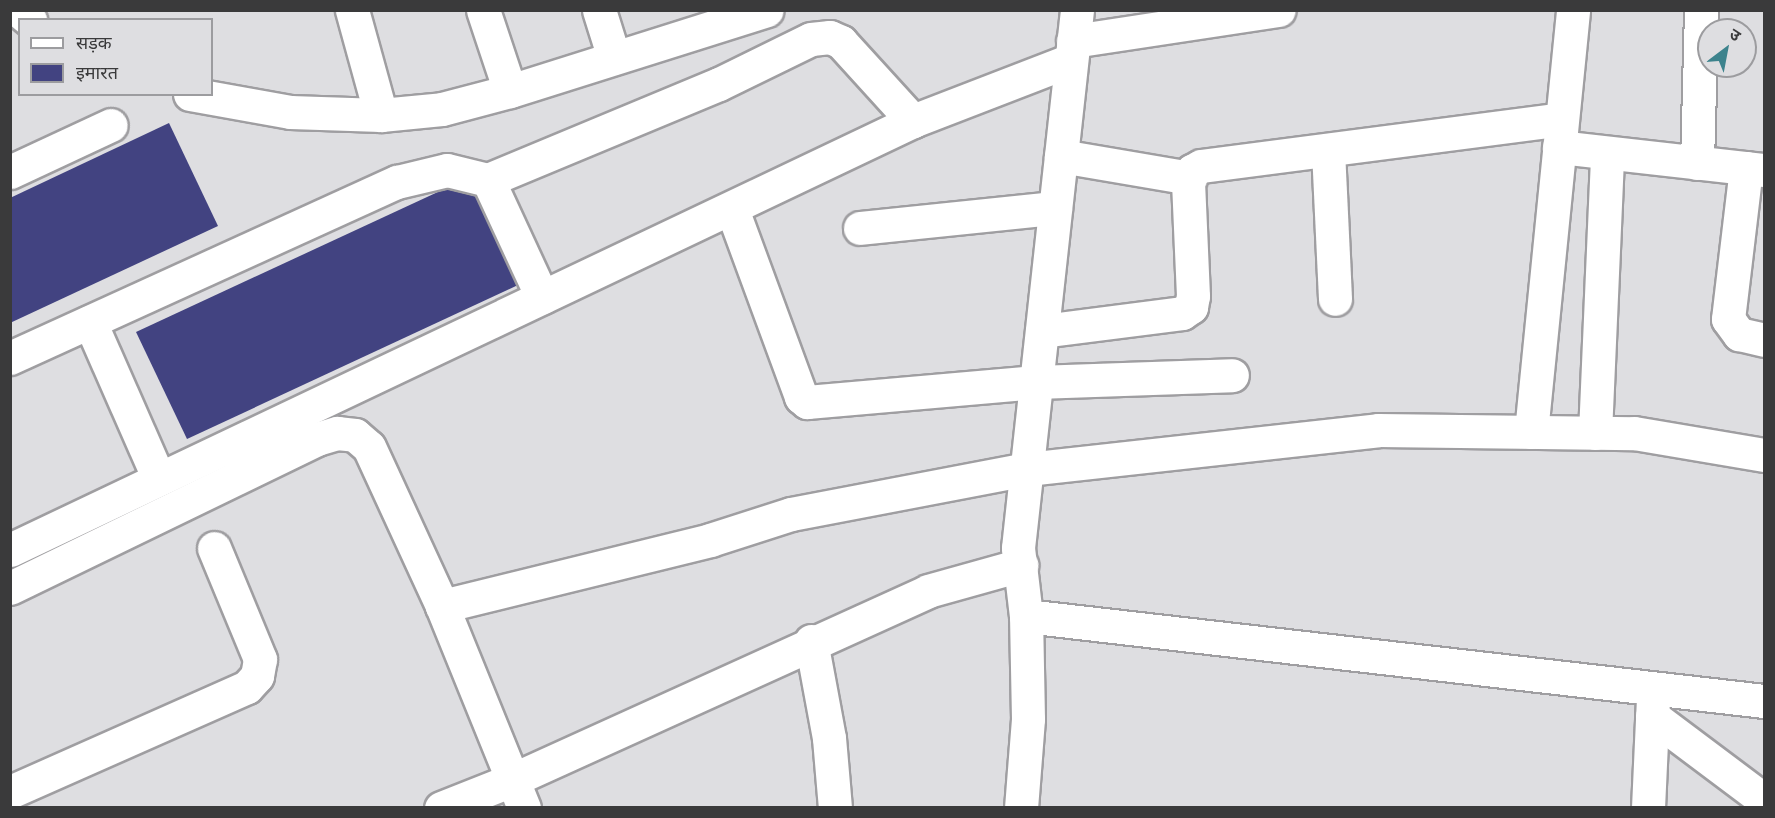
<!DOCTYPE html>
<html>
<head>
<meta charset="utf-8">
<style>
	body { margin:0 }
	#map { position:relative; width:1775px; height:818px; overflow:hidden; background:#dedee1; font-family:Commissioner,"Noto Sans Devanagari",sans-serif }
	div>[style] { position:absolute }
	[style*='--x'] { left:calc(var(--x)*1px); top:calc(var(--y)*1px); width:calc(var(--w)*1px); rotate:calc(var(--a)*1deg) }
	.building>* { inset:0; background:#424381 }
	.roads { filter:drop-shadow(2px 0 #9f9ea1) drop-shadow(-2px 0 #9f9ea1) drop-shadow(0 2px #9f9ea1) drop-shadow(0 -2px #9f9ea1) }
	.minor>* { height:33px; margin:-16.5px; padding:0 16.5px; transform-origin:16.5px; border-radius:16.5px; background:#fff }
	span { translate:-50% -50%; white-space:nowrap; text-align:center; line-height:1.15; -webkit-text-stroke:6px #dedee1; paint-order:stroke }
	.frame { position:absolute; inset:0; border:12px solid #3a3a3b; pointer-events:none }
	.legend { position:absolute; left:18px; top:18px; width:195px; height:78px; box-sizing:border-box; background:#dedee1; border:2px solid #9c9c9f; margin:0; padding:8px 10px; list-style:none; font-size:18px; color:#3a3a3b }
	.legend li { display:flex; align-items:center; gap:12px; height:30px }
	.legend b { width:30px; border:2px solid #9c9c9f }
	.north { position:absolute; left:1697px; top:18px; width:60px; height:60px; box-sizing:border-box; background:#dedee1; border:2px solid #9c9c9f; border-radius:50%; rotate:32deg; font-size:16px; font-weight:700; line-height:24px; text-align:center; color:#3a3a3b }
	.north::after { content:''; display:block; margin:auto; width:21px; height:27px; background:#3d838d; clip-path:polygon(50% 0,100% 100%,50% 72%,0 100%) }
</style>
</head>
<body>
<div id="map">
	<div class="building">
		<div style="clip-path:polygon(169px 123px,218px 226px,10px 323px,10px 198px)"></div>
		<div style="clip-path:polygon(468px 178px,518px 285px,187px 439px,136px 332px)"></div>
	</div>
	<div class="roads">
		<div class="minor">
			<div style="--x:18;--y:10;--w:16;--a:40"></div>
			<div style="--x:352;--y:10;--w:109;--a:74.6"></div>
			<div style="--x:483;--y:10;--w:85;--a:71.6"></div>
			<div style="--x:599;--y:10;--w:50;--a:72.6"></div>
			<div style="--x:1077;--y:10;--w:541;--a:96.26"></div>
			<div style="--x:1018;--y:548;--w:68;--a:83.3"></div>
			<div style="--x:1026;--y:616;--w:743;--a:6.57"></div>
			<div style="--x:1073;--y:41;--w:208;--a:-8.6"></div>
			<div style="--x:190;--y:94;--w:102;--a:10.2"></div>
			<div style="--x:290;--y:112;--w:91;--a:1.9"></div>
			<div style="--x:381;--y:115;--w:61;--a:-5.6"></div>
			<div style="--x:442;--y:109;--w:70;--a:-14.8"></div>
			<div style="--x:510;--y:91;--w:269;--a:-17.5"></div>
			<div style="--x:1559;--y:147;--w:206;--a:6.4"></div>
			<div style="--x:1328;--y:150;--w:149;--a:87.3"></div>
			<div style="--x:1061;--y:156;--w:131;--a:9.7"></div>
			<div style="--x:1697;--y:163;--w:153;--a:-88.5"></div>
			<div style="--x:1746;--y:168;--w:152;--a:96.8"></div>
			<div style="--x:1728;--y:319;--w:19;--a:54"></div>
			<div style="--x:1739;--y:334;--w:26;--a:13"></div>
			<div style="--x:10;--y:172;--w:111;--a:-25"></div>
			<div style="--x:488;--y:180;--w:129;--a:65.2"></div>
			<div style="--x:736;--y:220;--w:189;--a:69.8"></div>
			<div style="--x:801;--y:397;--w:8;--a:40"></div>
			<div style="--x:807;--y:402;--w:230;--a:-5"></div>
			<div style="--x:1036;--y:382;--w:196;--a:-2"></div>
			<div style="--x:860;--y:228;--w:196;--a:-5.9"></div>
			<div style="--x:90;--y:322;--w:171;--a:66.3"></div>
			<div style="--x:1042;--y:331;--w:141;--a:-7.3"></div>
			<div style="--x:1182;--y:313;--w:11;--a:-34"></div>
			<div style="--x:1191;--y:307;--w:11;--a:-80"></div>
			<div style="--x:1193;--y:296;--w:113;--a:-92.5"></div>
			<div style="--x:1188;--y:183;--w:13;--a:-72"></div>
			<div style="--x:1192;--y:171;--w:10;--a:-29"></div>
			<div style="--x:1201;--y:166;--w:363;--a:-7.4"></div>
			<div style="--x:10;--y:358;--w:425;--a:-24.5"></div>
			<div style="--x:397;--y:182;--w:51;--a:-13.5"></div>
			<div style="--x:447;--y:170;--w:42;--a:13.7"></div>
			<div style="--x:488;--y:180;--w:250;--a:-22.6"></div>
			<div style="--x:719;--y:84;--w:102;--a:-26.1"></div>
			<div style="--x:811;--y:39;--w:19;--a:-6"></div>
			<div style="--x:830;--y:37;--w:12;--a:24"></div>
			<div style="--x:841;--y:42;--w:107;--a:47.7"></div>
			<div style="--x:1531;--y:432;--w:424;--a:-84.3"></div>
			<div style="--x:1595;--y:433;--w:280;--a:-87.5"></div>
			<div style="--x:10;--y:550;--w:1000;--a:-25.41"></div>
			<div style="--x:913;--y:121;--w:169;--a:-21.1"></div>
			<div style="--x:10;--y:588;--w:341;--a:-25.9"></div>
			<div style="--x:317;--y:439;--w:21;--a:-17"></div>
			<div style="--x:337;--y:433;--w:18;--a:6"></div>
			<div style="--x:355;--y:435;--w:18;--a:41"></div>
			<div style="--x:369;--y:447;--w:175;--a:65.3"></div>
			<div style="--x:442;--y:606;--w:218;--a:67.9"></div>
			<div style="--x:442;--y:606;--w:276;--a:-13.8"></div>
			<div style="--x:710;--y:540;--w:85;--a:-17.8"></div>
			<div style="--x:791;--y:514;--w:240;--a:-10.8"></div>
			<div style="--x:1027;--y:469;--w:353;--a:-6.3"></div>
			<div style="--x:1378;--y:430;--w:256;--a:0.7"></div>
			<div style="--x:1634;--y:433;--w:132;--a:9.6"></div>
			<div style="--x:811;--y:641;--w:99;--a:79.5"></div>
			<div style="--x:829;--y:738;--w:70;--a:85.1"></div>
			<div style="--x:1652;--y:716;--w:140;--a:36.9"></div>
			<div style="--x:10;--y:792;--w:259;--a:-23.9"></div>
			<div style="--x:247;--y:687;--w:15;--a:-48"></div>
			<div style="--x:257;--y:676;--w:17;--a:-80"></div>
			<div style="--x:260;--y:659;--w:120;--a:-112.5"></div>
			<div style="--x:441;--y:808;--w:76;--a:-21.5"></div>
			<div style="--x:512;--y:780;--w:457;--a:-24.4"></div>
			<div style="--x:928;--y:591;--w:97;--a:-15.6"></div>
			<div style="--x:1021;--y:808;--w:89;--a:-85.5"></div>
			<div style="--x:1028;--y:719;--w:103;--a:-91.1"></div>
			<div style="--x:1648;--y:808;--w:110;--a:-87.4"></div>
		</div>
	</div>
	<div class="frame"></div>
	<ul class="legend">
	<li><b style="height:8px;background:#fff"></b>सड़क</li>
	<li><b style="height:16px;background:#424381"></b>इमारत</li>
	</ul>
	<div class="north">उ</div>
</div>
</body>
</html>
